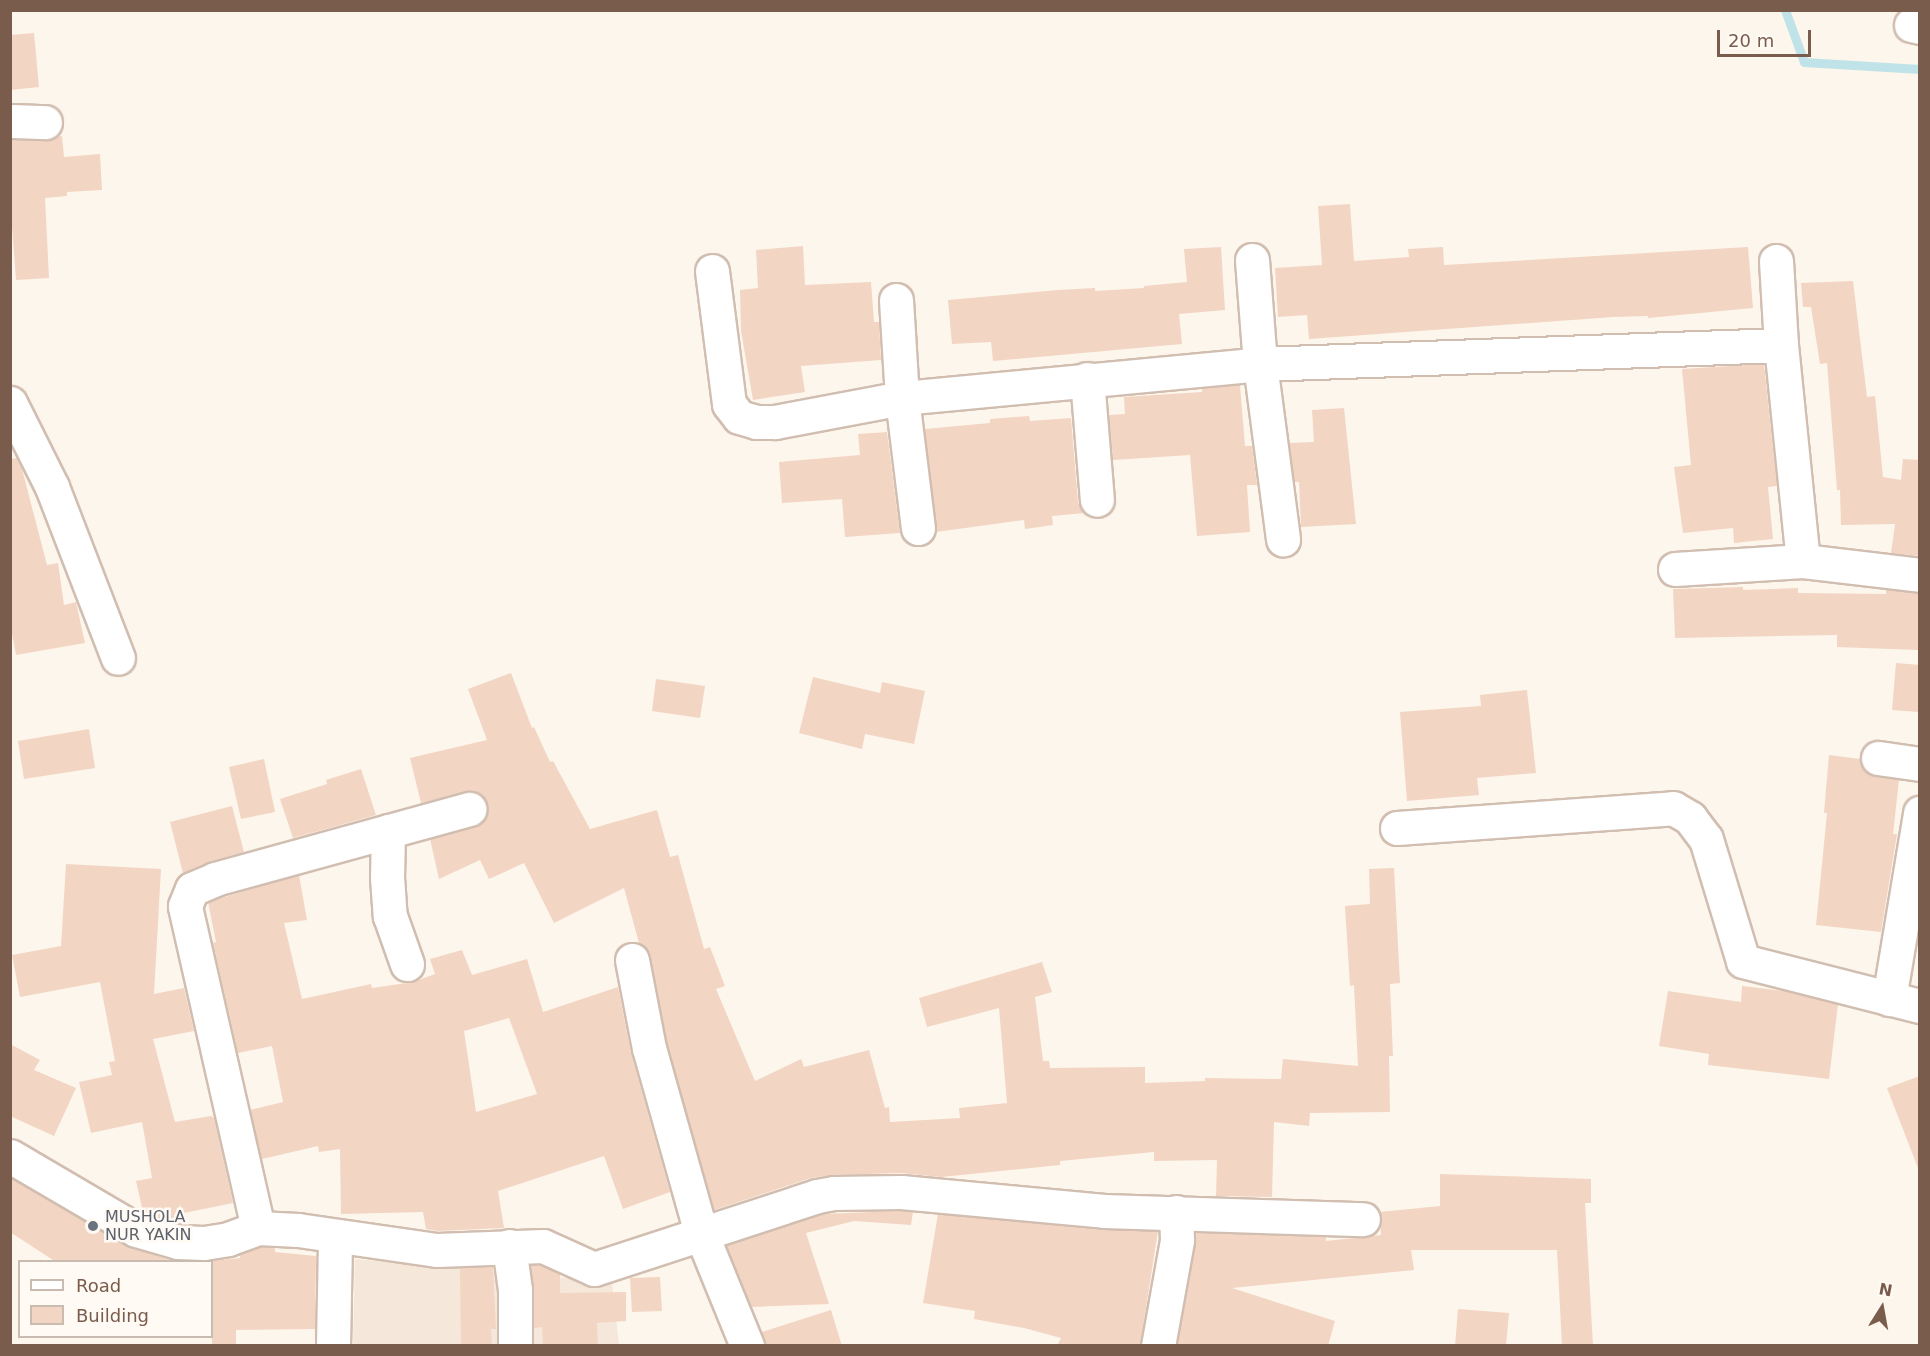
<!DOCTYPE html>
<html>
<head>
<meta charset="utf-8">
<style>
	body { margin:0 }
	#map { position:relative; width:1930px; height:1356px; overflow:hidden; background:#fdf6ec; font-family:"DejaVu Sans",sans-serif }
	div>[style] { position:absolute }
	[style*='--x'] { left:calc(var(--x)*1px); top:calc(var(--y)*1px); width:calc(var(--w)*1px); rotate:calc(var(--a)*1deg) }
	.residential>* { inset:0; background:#f5e8da }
	.stream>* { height:9px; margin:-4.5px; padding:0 4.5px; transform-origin:4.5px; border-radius:4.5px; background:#bfe3e8 }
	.building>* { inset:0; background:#f3d5c3 }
	.roads { filter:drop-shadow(2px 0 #d1beb0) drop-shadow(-2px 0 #d1beb0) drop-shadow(0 2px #d1beb0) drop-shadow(0 -2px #d1beb0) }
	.minor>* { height:33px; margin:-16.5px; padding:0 16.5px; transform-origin:16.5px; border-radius:16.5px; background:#fff }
	.dots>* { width:16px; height:16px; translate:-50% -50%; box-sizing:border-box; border:3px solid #fffaf3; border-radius:50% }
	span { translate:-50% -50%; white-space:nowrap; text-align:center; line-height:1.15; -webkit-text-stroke:5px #fffaf3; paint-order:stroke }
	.worship-label { font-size:16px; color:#5b616d }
	.left { translate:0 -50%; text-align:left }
	.frame { position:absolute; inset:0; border:12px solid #7a5c4d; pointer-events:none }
	.legend { position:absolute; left:18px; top:1260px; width:195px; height:78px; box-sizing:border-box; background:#fffaf3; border:2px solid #cabbb1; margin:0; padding:8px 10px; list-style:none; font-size:18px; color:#7a5c4d }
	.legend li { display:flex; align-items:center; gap:12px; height:30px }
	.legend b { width:30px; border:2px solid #cabbb1 }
	.north { position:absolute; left:1852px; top:1278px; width:60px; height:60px; -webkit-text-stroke:4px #fffaf3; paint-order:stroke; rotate:11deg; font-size:16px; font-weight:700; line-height:24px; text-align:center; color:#7a5c4d }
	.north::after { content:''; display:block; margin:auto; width:21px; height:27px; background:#7a5c4d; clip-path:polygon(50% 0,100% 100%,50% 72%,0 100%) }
	.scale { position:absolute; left:1717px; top:30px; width:94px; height:27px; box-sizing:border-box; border:3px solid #7a5c4d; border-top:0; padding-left:8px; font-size:18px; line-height:21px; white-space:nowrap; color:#7a5c4d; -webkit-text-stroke:4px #fffaf3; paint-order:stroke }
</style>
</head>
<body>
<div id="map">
	<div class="residential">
		<div style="clip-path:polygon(355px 1259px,612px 1282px,619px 1345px,353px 1346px)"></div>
	</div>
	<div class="stream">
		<div style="--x:1785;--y:10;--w:55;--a:69.9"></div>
		<div style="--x:1804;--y:62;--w:116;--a:3.5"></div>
	</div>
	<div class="building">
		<div style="clip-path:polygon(34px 33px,39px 87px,10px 90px,10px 35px)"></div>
		<div style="clip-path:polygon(62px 136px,64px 157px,100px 154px,102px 190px,67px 192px,67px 196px,45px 198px,49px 278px,16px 280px,10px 200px,10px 140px,44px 141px)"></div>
		<div style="clip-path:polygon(1350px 204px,1354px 261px,1409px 257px,1408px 249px,1443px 247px,1444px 265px,1748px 247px,1753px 308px,1648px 318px,1648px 316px,1613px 317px,1309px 339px,1307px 315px,1278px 317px,1275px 268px,1322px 265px,1318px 206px)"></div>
		<div style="clip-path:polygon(803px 246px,805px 285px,871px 282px,874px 322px,879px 322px,881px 360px,801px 366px,805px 392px,753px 400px,741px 331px,740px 290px,758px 288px,756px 250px)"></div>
		<div style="clip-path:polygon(1221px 247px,1225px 310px,1179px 314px,1182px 344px,993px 361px,991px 342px,952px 344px,948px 300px,1058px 290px,1095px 288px,1095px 291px,1144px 288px,1144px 286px,1187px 282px,1184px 249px)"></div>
		<div style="clip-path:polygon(1853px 281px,1867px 397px,1875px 396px,1883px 477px,1901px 480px,1903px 459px,1920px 460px,1920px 556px,1891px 553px,1895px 524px,1841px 525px,1840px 490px,1837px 490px,1827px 363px,1820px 364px,1811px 307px,1803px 307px,1801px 283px)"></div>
		<div style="clip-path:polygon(1764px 364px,1777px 486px,1768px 487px,1773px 539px,1734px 543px,1733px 528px,1683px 533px,1674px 467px,1691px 465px,1682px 369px)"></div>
		<div style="clip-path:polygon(1240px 385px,1245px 446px,1252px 446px,1257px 485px,1247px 485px,1250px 532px,1197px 536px,1190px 455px,1113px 460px,1109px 415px,1125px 414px,1124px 397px,1202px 392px,1202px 388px)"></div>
		<div style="clip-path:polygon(1344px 408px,1356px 524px,1301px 527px,1299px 482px,1294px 482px,1289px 443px,1314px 442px,1312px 410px)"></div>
		<div style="clip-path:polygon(1029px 416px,1030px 421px,1071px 418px,1078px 502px,1084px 513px,1052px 516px,1053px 525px,1025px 529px,1024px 520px,936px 532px,925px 429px,990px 423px,990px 419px)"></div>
		<div style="clip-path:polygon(887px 432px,900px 533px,845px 537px,842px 499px,782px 503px,779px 462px,860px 455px,858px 434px)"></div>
		<div style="clip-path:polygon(17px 458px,22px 469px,47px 565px,58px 563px,64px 605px,76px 602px,85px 643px,16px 655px,10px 623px,10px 459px)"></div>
		<div style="clip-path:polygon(1743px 587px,1743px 590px,1798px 588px,1798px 593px,1886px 594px,1886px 590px,1920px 593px,1918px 650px,1837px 647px,1837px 635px,1675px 638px,1673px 589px)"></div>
		<div style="clip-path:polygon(1896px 663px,1920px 665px,1918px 712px,1892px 710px)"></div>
		<div style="clip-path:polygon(511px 673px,532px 728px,534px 727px,550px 762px,553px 761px,590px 829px,657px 810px,670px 857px,678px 855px,704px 949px,710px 947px,725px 986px,716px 989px,755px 1081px,801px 1059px,804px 1067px,869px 1050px,885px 1108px,889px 1107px,890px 1122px,960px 1118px,959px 1108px,1007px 1103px,999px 1008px,927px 1027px,919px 998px,1042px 962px,1052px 992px,1035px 997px,1043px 1061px,1049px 1061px,1050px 1068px,1145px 1067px,1145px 1083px,1205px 1081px,1205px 1078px,1281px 1079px,1283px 1059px,1358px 1066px,1354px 985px,1350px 986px,1345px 906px,1370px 904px,1369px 869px,1394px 868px,1400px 983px,1390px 984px,1393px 1056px,1389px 1056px,1390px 1112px,1310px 1113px,1309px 1126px,1274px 1122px,1272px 1197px,1216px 1196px,1217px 1160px,1154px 1161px,1154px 1152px,1060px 1161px,1060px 1165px,941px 1177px,901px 1173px,831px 1175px,811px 1178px,714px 1210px,667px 1044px,650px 956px,646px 948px,639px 943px,624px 888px,554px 923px,524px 863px,489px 879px,480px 860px,439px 879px,430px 839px,483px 823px,488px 814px,488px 805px,483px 795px,474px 791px,421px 803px,410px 758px,487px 740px,468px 689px)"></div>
		<div style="clip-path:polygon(813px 677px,880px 693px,882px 682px,925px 691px,914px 744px,865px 734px,862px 749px,799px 733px)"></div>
		<div style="clip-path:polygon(656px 679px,705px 686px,700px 718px,652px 711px)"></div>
		<div style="clip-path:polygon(1527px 690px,1536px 773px,1477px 778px,1479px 795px,1407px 801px,1400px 712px,1481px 706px,1480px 695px)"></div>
		<div style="clip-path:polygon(89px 729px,95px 768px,24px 779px,18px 741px)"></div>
		<div style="clip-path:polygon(1829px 755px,1860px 759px,1867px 773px,1899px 780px,1893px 834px,1897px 834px,1881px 932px,1816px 925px,1827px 813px,1824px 813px)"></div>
		<div style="clip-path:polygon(264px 759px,275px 812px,241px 819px,229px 767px)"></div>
		<div style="clip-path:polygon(361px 769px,376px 815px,293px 838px,280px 799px,327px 784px,326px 780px)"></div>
		<div style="clip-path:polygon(232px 806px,244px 852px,208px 862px,183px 873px,170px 822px)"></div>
		<div style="clip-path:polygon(66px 864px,161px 869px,154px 994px,184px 988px,194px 1031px,153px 1039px,175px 1122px,211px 1116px,214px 1118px,233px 1203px,174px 1215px,174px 1221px,143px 1212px,136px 1181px,152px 1178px,142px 1122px,91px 1133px,79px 1082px,112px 1075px,109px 1062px,115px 1061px,100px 982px,20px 997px,12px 955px,61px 946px)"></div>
		<div style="clip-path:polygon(evenodd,299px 875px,307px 920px,284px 923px,302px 999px,371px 984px,372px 988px,413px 982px,435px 974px,430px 959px,462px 950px,472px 975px,527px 959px,543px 1012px,618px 987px,631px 1053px,670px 1192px,623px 1209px,604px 1156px,498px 1191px,504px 1228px,438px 1231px,426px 1229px,423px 1212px,341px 1214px,340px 1149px,319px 1152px,318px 1146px,262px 1159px,250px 1110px,283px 1102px,272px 1046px,238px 1053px,213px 943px,216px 942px,208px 902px,299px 875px,509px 1018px,537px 1094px,476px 1112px,464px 1031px,509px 1018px)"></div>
		<div style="clip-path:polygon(1742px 986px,1784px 991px,1838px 1004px,1829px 1079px,1708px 1065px,1709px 1054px,1659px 1046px,1668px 991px,1741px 1002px)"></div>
		<div style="clip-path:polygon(10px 1044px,40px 1060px,34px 1070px,76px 1088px,54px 1136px,10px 1116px)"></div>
		<div style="clip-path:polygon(1920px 1076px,1920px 1168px,1918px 1168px,1887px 1088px)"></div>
		<div style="clip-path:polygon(1440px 1174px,1591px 1179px,1591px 1203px,1585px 1203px,1593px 1346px,1562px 1346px,1557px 1250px,1411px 1250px,1414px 1270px,1232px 1288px,1335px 1321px,1328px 1346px,1177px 1346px,1196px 1233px,1326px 1237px,1326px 1241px,1381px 1235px,1380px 1212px,1440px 1206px)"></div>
		<div style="clip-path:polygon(10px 1178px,127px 1246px,175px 1262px,56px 1262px,10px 1232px)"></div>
		<div style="clip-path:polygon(900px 1211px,913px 1212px,911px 1225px,854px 1221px,806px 1233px,829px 1304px,752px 1307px,726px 1245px,822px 1214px)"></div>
		<div style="clip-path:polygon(938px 1214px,1102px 1230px,1158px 1231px,1140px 1346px,1057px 1346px,1061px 1338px,1024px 1328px,974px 1319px,975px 1311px,923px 1303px)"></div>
		<div style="clip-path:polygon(261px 1247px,275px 1248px,275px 1252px,316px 1256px,315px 1329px,236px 1330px,236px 1346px,212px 1346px,212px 1261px,240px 1258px,240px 1254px)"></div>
		<div style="clip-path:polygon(531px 1265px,539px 1265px,560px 1274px,560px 1293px,626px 1292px,626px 1321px,597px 1323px,598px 1346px,543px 1346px,542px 1327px,534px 1328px)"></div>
		<div style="clip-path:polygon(493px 1267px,496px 1329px,491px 1329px,492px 1346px,461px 1346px,460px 1268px)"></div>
		<div style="clip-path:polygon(660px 1277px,662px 1311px,632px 1312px,630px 1278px)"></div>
		<div style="clip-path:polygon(1458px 1309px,1509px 1313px,1506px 1346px,1455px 1346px)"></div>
		<div style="clip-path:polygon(831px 1310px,842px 1346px,765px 1346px,762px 1332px)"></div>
	</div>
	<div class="roads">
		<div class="minor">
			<div style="--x:1911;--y:25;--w:9;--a:13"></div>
			<div style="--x:10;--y:121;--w:35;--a:2"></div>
			<div style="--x:1252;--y:260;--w:104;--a:85.6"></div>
			<div style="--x:1260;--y:364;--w:177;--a:82.5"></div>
			<div style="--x:1776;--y:261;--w:84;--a:86.6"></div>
			<div style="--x:1781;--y:345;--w:217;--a:84.2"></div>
			<div style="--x:712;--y:271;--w:134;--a:82.7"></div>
			<div style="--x:729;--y:404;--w:16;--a:52"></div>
			<div style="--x:739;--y:417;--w:18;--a:16"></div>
			<div style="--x:756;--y:422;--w:19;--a:0"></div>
			<div style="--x:775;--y:422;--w:129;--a:-10.7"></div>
			<div style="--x:902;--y:398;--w:360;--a:-5.4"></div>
			<div style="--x:1260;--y:364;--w:521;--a:-2.09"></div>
			<div style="--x:896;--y:300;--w:98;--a:86.5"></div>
			<div style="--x:902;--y:398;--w:131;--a:83"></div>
			<div style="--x:1087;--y:379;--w:121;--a:85.3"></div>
			<div style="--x:10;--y:403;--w:94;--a:63.4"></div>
			<div style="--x:52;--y:487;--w:183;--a:68.9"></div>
			<div style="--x:1675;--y:569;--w:128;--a:-3.6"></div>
			<div style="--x:1803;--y:561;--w:118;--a:6.8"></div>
			<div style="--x:1878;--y:758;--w:42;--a:8.1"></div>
			<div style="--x:1397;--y:828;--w:277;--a:-4.1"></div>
			<div style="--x:1673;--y:808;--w:20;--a:30"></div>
			<div style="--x:1690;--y:818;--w:26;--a:53"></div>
			<div style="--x:1706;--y:839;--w:127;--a:73.1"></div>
			<div style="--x:1743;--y:961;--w:183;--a:14.3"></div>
			<div style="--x:388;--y:831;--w:46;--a:91.2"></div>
			<div style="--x:387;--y:877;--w:39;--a:86"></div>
			<div style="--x:390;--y:916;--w:51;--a:70.5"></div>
			<div style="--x:632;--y:960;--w:90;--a:79.1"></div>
			<div style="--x:649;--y:1048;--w:192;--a:74.3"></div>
			<div style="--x:701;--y:1233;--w:122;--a:67.8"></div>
			<div style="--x:1889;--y:999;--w:189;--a:-80.5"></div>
			<div style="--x:10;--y:1156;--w:146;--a:30.4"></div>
			<div style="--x:136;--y:1230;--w:44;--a:15.9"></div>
			<div style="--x:178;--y:1242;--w:26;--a:2"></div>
			<div style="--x:204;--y:1243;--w:24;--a:-9"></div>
			<div style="--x:228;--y:1239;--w:32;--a:-20"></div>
			<div style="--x:258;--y:1228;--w:40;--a:2.9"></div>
			<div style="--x:298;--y:1230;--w:140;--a:8.2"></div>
			<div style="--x:437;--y:1250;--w:106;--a:-2.2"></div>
			<div style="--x:543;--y:1246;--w:56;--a:24.3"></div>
			<div style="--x:594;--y:1269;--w:235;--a:-18.1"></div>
			<div style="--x:817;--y:1196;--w:17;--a:-10"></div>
			<div style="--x:834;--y:1193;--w:67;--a:-0.9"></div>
			<div style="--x:901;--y:1192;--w:204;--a:5.3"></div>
			<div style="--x:1104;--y:1211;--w:259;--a:1.8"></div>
			<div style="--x:258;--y:1228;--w:330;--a:-102.8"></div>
			<div style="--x:185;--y:906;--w:18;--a:-68"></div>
			<div style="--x:192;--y:889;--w:25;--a:-23"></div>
			<div style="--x:215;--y:879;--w:264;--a:-15.4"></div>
			<div style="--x:509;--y:1246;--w:44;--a:82.2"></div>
			<div style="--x:515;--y:1290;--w:56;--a:90"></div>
			<div style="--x:333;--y:1346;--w:109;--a:-88.9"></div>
			<div style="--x:1158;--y:1346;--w:108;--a:-79.8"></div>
			<div style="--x:1177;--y:1240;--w:28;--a:-92"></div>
		</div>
	</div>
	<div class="dots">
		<div style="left:93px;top:1226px;background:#6b7280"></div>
	</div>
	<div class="worship-label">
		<span class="left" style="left:105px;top:1226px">MUSHOLA<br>NUR YAKIN</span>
	</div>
	<div class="frame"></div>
	<ul class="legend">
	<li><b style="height:8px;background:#fff"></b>Road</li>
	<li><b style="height:16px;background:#f3d5c3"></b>Building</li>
	</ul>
	<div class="north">N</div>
	<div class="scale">20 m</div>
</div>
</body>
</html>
